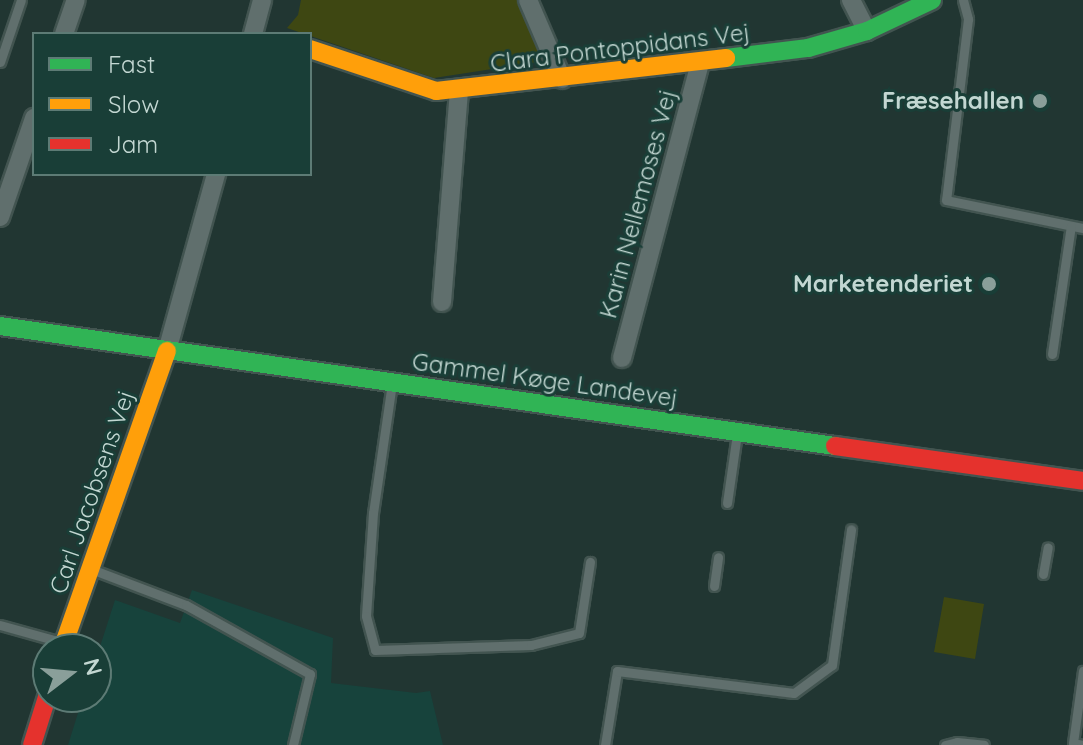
<!DOCTYPE html>
<html>
<head>
<meta charset="utf-8">
<style>
	body { margin:0 }
	#map { position:relative; width:1083px; height:745px; overflow:hidden; background:#213632; font-family:Quicksand,sans-serif }
	div>[style] { position:absolute }
	[style*='--x'] { left:calc(var(--x)*1px); top:calc(var(--y)*1px); width:calc(var(--w)*1px); rotate:calc(var(--a)*1deg) }
	.built>* { inset:0; background:#17433c }
	.green>* { inset:0; background:#3e4712 }
	.roads { filter:drop-shadow(2px 0 #425450) drop-shadow(-2px 0 #425450) drop-shadow(0 2px #425450) drop-shadow(0 -2px #425450) }
	.lane>* { height:9px; margin:-4.5px; padding:0 4.5px; transform-origin:4.5px; border-radius:4.5px; background:#606f6d }
	.street>* { height:18px; margin:-9px; padding:0 9px; transform-origin:9px; border-radius:9px; background:#606f6d }
	.fast>* { height:18px; margin:-9px; padding:0 9px; transform-origin:9px; border-radius:9px; background:#30b455 }
	.slow>* { height:18px; margin:-9px; padding:0 9px; transform-origin:9px; border-radius:9px; background:#ff9f0a }
	.jam>* { height:18px; margin:-9px; padding:0 9px; transform-origin:9px; border-radius:9px; background:#e5322d }
	.dots>* { width:22px; height:22px; translate:-50% -50%; box-sizing:border-box; border:4px solid #193e37; border-radius:50% }
	span { translate:-50% -50%; white-space:nowrap; text-align:center; line-height:1.15; -webkit-text-stroke:6px #193e37; paint-order:stroke }
	.street-label { font-size:24px; color:#c3d7d2 }
	.poi-label { font-size:24px; color:#c3d7d2; font-weight:700 }
	.right { translate:-100% -50%; text-align:right }
	.legend { position:absolute; left:32px; top:32px; width:280px; height:144px; box-sizing:border-box; background:#193e37; border:2px solid #5d7b75; margin:0; padding:10px 14px; list-style:none; font-size:24px; color:#c3d7d2 }
	.legend li { display:flex; align-items:center; gap:16px; height:40px }
	.legend b { width:40px; border:2px solid #5d7b75 }
	.north { position:absolute; left:32px; top:633px; width:80px; height:80px; box-sizing:border-box; background:#193e37; border:2px solid #5d7b75; border-radius:50%; rotate:74deg; font-size:22px; font-weight:700; line-height:32px; text-align:center; color:#c3d7d2 }
	.north::after { content:''; display:block; margin:auto; width:28px; height:36px; background:#8a9f9a; clip-path:polygon(50% 0,100% 100%,50% 72%,0 100%) }
</style>
</head>
<body>
<div id="map">
	<div class="built">
		<div style="clip-path:polygon(192px 590px,333px 638px,331px 683px,416px 693px,430px 691px,443px 745px,68px 745px,83px 697px,96px 697px,96px 659px,115px 600px,180px 623px)"></div>
	</div>
	<div class="green">
		<div style="clip-path:polygon(301px 0,519px 0,543px 51px,542px 57px,538px 62px,434px 78px,287px 28px,298px 15px)"></div>
		<div style="clip-path:polygon(944px 597px,984px 604px,975px 659px,934px 652px)"></div>
	</div>
	<div class="roads">
		<div class="lane">
			<div style="--x:963;--y:0;--w:20;--a:75"></div>
			<div style="--x:968;--y:19;--w:182;--a:96.9"></div>
			<div style="--x:946;--y:200;--w:140;--a:11.6"></div>
			<div style="--x:0;--y:62;--w:65;--a:-71.3"></div>
			<div style="--x:1052;--y:354;--w:129;--a:-81.6"></div>
			<div style="--x:392;--y:383;--w:131;--a:98.3"></div>
			<div style="--x:373;--y:513;--w:103;--a:93.9"></div>
			<div style="--x:366;--y:616;--w:35;--a:75"></div>
			<div style="--x:375;--y:650;--w:156;--a:-1.8"></div>
			<div style="--x:531;--y:645;--w:49;--a:-14"></div>
			<div style="--x:579;--y:633;--w:72;--a:-81.2"></div>
			<div style="--x:727;--y:503;--w:70;--a:-81.8"></div>
			<div style="--x:91;--y:569;--w:102;--a:20.8"></div>
			<div style="--x:186;--y:605;--w:142;--a:29.1"></div>
			<div style="--x:310;--y:674;--w:73;--a:103.5"></div>
			<div style="--x:1043;--y:574;--w:27;--a:-80"></div>
			<div style="--x:714;--y:586;--w:29;--a:-82"></div>
			<div style="--x:0;--y:625;--w:63;--a:15.6"></div>
			<div style="--x:605;--y:745;--w:75;--a:-80.8"></div>
			<div style="--x:617;--y:671;--w:178;--a:7.1"></div>
			<div style="--x:794;--y:693;--w:47;--a:-36.4"></div>
			<div style="--x:832;--y:665;--w:137;--a:-82"></div>
			<div style="--x:945;--y:745;--w:12;--a:-14"></div>
			<div style="--x:957;--y:742;--w:27;--a:6"></div>
			<div style="--x:1083;--y:745;--w:10;--a:-169"></div>
			<div style="--x:1073;--y:743;--w:73;--a:-82.1"></div>
		</div>
		<div class="street">
			<div style="--x:528;--y:0;--w:86;--a:66.7"></div>
			<div style="--x:851;--y:0;--w:35;--a:63"></div>
			<div style="--x:64;--y:34;--w:36;--a:-71"></div>
			<div style="--x:253;--y:34;--w:35;--a:-75"></div>
			<div style="--x:0;--y:217;--w:105;--a:-71"></div>
			<div style="--x:442;--y:302;--w:212;--a:-85.4"></div>
			<div style="--x:167;--y:351;--w:184;--a:-74.5"></div>
			<div style="--x:622;--y:358;--w:306;--a:-75.2"></div>
		</div>
		<div class="fast">
			<div style="--x:726;--y:58;--w:83;--a:-7"></div>
			<div style="--x:808;--y:48;--w:61;--a:-16.1"></div>
			<div style="--x:867;--y:31;--w:72;--a:-25.5"></div>
			<div style="--x:0;--y:326;--w:844;--a:8.18"></div>
		</div>
		<div class="slow">
			<div style="--x:310;--y:49;--w:133;--a:18.4"></div>
			<div style="--x:436;--y:91;--w:292;--a:-6.5"></div>
			<div style="--x:62;--y:649;--w:316;--a:-70.6"></div>
		</div>
		<div class="jam">
			<div style="--x:835;--y:446;--w:250;--a:8"></div>
			<div style="--x:32;--y:745;--w:53;--a:-72.6"></div>
		</div>
	</div>
	<div class="dots">
		<div style="left:1040px;top:101px;background:#8a9f9a"></div>
		<div style="left:989px;top:284px;background:#8a9f9a"></div>
	</div>
	<div class="street-label">
		<span style="left:620px;top:48px;rotate:-7deg">Clara Pontoppidans Vej</span>
		<span style="left:638px;top:204px;rotate:-75deg">Karin Nellemoses Vej</span>
		<span style="left:545px;top:380px;rotate:8deg">Gammel Køge Landevej</span>
		<span style="left:92px;top:492px;rotate:-71deg">Carl Jacobsens Vej</span>
	</div>
	<div class="poi-label">
		<span class="right" style="left:1024px;top:101px">Fræsehallen</span>
		<span class="right" style="left:973px;top:284px">Marketenderiet</span>
	</div>
	<ul class="legend">
	<li><b style="height:10px;background:#30b455"></b>Fast</li>
	<li><b style="height:10px;background:#ff9f0a"></b>Slow</li>
	<li><b style="height:10px;background:#e5322d"></b>Jam</li>
	</ul>
	<div class="north">N</div>
</div>
</body>
</html>
